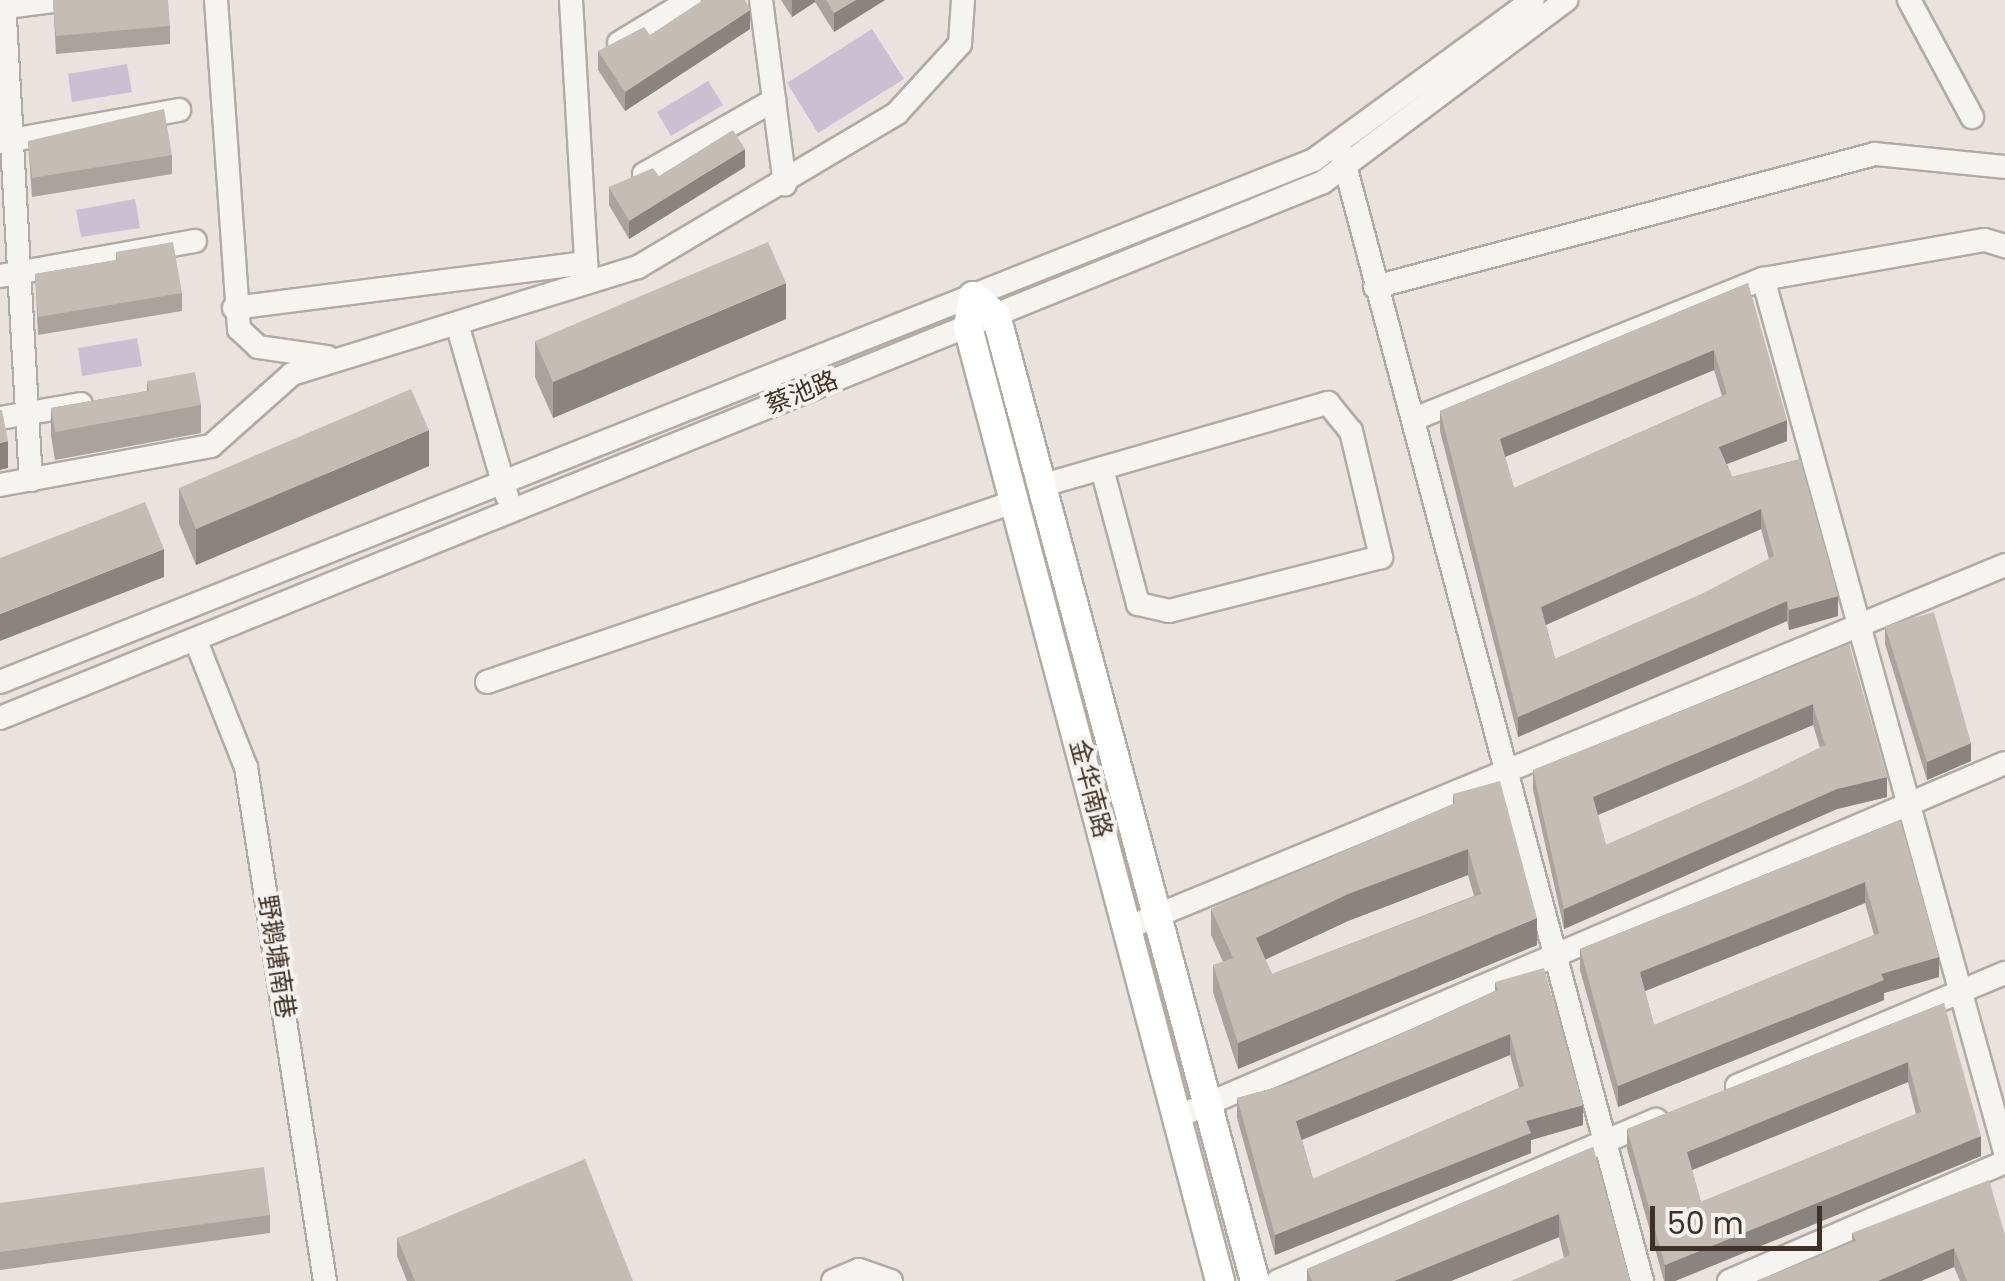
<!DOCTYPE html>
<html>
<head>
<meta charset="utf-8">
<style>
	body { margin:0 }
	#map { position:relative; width:2005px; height:1281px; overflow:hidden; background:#e8e3df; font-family:Poppins,"Noto Sans SC",sans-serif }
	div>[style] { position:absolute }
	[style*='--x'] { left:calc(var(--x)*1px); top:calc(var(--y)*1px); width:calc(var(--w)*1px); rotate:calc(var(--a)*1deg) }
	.green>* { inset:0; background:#cac0d1 }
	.roads { filter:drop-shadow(2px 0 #b2aaa4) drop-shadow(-2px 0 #b2aaa4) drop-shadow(0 2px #b2aaa4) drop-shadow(0 -2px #b2aaa4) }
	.minor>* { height:22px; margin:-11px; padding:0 11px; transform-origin:11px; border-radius:11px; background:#f6f4f1 }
	.major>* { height:28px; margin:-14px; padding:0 14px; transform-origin:14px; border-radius:14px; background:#fff }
	.wall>* { inset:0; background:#a9a39d }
	.shaded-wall>* { inset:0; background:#89847f }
	.building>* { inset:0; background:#c4bdb6 }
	span { translate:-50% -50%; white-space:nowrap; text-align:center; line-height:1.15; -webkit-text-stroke:8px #f5f1ee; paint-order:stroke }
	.street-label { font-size:25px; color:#3e3228 }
	.scale { position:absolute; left:1650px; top:1206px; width:172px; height:45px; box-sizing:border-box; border:5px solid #3e3228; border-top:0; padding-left:12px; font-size:30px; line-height:35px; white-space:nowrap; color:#3e3228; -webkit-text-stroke:8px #f5f1ee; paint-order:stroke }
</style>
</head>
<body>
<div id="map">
	<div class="green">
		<div style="clip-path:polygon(872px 29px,904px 79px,818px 133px,787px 83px)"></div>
		<div style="clip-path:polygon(127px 64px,132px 92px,72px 102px,68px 74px)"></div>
		<div style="clip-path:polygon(708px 81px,723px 105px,671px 136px,657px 112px)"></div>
		<div style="clip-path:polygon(135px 199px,140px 228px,81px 237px,76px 210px)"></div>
		<div style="clip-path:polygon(137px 338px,142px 366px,82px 376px,78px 348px)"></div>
	</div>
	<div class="roads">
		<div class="minor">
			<div style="--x:4;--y:0;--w:481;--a:86.8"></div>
			<div style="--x:216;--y:0;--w:330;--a:86"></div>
			<div style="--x:239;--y:329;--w:26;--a:43"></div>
			<div style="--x:258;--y:347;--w:70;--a:8.2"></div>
			<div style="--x:571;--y:0;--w:279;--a:86.7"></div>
			<div style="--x:761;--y:0;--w:186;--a:82.6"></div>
			<div style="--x:1909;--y:0;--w:133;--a:61.7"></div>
			<div style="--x:0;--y:8;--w:62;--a:-7.5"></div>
			<div style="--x:619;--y:43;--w:83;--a:-31.2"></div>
			<div style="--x:1;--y:142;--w:181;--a:-10.2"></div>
			<div style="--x:1342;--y:154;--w:1166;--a:75.09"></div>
			<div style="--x:644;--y:174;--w:150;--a:-29.6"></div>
			<div style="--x:0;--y:276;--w:198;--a:-10.2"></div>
			<div style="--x:1375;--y:287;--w:517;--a:-14.9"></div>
			<div style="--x:1875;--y:154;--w:131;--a:5.7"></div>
			<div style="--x:1766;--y:289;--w:895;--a:74.52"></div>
			<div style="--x:234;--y:308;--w:355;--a:-7.3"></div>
			<div style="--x:457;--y:324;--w:179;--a:73.8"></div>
			<div style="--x:0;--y:418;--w:82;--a:-9.8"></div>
			<div style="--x:1414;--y:419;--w:376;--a:-21.9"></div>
			<div style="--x:1763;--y:279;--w:225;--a:-10"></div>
			<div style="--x:1985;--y:240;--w:21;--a:17"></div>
			<div style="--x:0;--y:485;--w:215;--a:-10.5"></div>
			<div style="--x:211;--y:446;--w:108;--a:-41.6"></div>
			<div style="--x:292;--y:374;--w:362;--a:-17.2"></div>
			<div style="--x:638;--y:267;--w:301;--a:-30.7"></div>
			<div style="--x:897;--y:113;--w:93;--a:-47.6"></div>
			<div style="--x:960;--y:44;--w:44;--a:-86.1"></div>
			<div style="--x:1040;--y:486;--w:300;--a:-16.1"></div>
			<div style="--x:1328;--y:403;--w:36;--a:51"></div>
			<div style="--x:1351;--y:431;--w:130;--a:76.6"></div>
			<div style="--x:1381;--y:557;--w:219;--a:165.7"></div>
			<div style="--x:1169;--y:611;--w:32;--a:-167"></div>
			<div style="--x:1138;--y:604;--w:140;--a:-104.9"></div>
			<div style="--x:196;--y:641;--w:136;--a:68.4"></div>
			<div style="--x:246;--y:767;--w:520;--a:81.26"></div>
			<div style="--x:0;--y:682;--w:1414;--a:-21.67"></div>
			<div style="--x:1314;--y:160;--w:271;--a:-36.2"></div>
			<div style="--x:487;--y:682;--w:557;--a:-18.86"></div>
			<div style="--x:0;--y:718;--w:1427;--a:-22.05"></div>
			<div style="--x:1323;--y:182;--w:304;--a:-36.8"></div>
			<div style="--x:1127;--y:928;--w:950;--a:-22.46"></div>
			<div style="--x:1737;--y:1086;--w:291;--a:-22.9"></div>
			<div style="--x:1177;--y:1117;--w:900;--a:-23.15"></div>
			<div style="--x:833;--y:1281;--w:28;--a:-23"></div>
			<div style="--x:859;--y:1270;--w:34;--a:19"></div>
			<div style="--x:1278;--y:1281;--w:411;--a:-23.1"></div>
			<div style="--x:1729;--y:1281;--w:301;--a:-23.3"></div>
		</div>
		<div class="major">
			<div style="--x:973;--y:296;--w:30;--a:40"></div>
			<div style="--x:996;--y:315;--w:1000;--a:74.99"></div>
			<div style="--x:973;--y:296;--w:31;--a:99"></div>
			<div style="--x:968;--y:327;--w:987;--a:75.2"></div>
		</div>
	</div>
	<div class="wall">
		<div style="clip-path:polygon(53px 0,170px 26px,170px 44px,56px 54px)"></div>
		<div style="clip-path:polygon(781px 0,885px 0,834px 32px,815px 2px,792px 17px)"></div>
		<div style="clip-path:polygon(750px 29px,625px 111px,598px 70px,598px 51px,650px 35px)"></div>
		<div style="clip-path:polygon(28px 141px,172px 155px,172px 174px,32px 197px)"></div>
		<div style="clip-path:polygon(745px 167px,629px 239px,609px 205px,609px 187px,659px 176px)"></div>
		<div style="clip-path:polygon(116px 252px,182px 293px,182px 311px,38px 335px,35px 274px,116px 260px)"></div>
		<div style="clip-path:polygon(evenodd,1748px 283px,1787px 441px,1727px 464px,1732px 477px,1800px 459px,1838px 616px,1789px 630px,1787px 621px,1518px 737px,1440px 431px,1440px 411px,1748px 283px,1714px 370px,1722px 396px,1514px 488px,1505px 457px,1714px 370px,1748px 283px,1761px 529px,1769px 559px,1704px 593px,1555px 659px,1546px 625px,1761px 529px)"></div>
		<div style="clip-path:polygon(786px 319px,553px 418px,535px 377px,535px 341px)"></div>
		<div style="clip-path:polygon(147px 381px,201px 405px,201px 433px,55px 460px,51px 436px,51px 408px,147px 391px)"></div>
		<div style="clip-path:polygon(429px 466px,196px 565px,179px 524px,179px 488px)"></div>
		<div style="clip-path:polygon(1885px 626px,1971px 761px,1927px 780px,1885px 644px)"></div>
		<div style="clip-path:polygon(evenodd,1849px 644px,1887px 797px,1837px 809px,1564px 929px,1533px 790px,1533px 770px,1849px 644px,1813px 725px,1820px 748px,1750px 782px,1606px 845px,1598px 815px,1813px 725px)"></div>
		<div style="clip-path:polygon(evenodd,1453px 794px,1537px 945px,1238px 1069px,1213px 992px,1213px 965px,1223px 962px,1211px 935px,1211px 909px,1453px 804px,1453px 794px,1468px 875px,1474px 896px,1272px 974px,1265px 959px,1348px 921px,1468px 875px)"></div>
		<div style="clip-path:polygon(evenodd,1900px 820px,1939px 977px,1884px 993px,1884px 1000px,1618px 1107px,1580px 970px,1580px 949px,1900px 820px,1865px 903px,1874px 935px,1654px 1025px,1645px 991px,1865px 903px)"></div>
		<div style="clip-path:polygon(evenodd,1495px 982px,1583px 1125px,1531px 1140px,1531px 1153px,1275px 1255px,1237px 1118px,1237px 1098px,1292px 1083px,1495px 991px,1495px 982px,1510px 1055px,1519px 1088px,1313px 1179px,1302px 1140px,1510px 1055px)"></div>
		<div style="clip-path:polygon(evenodd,1944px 1003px,1981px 1156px,1675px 1281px,1664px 1281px,1627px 1149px,1627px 1129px,1944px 1003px,1908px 1082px,1916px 1114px,1701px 1202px,1692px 1170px,1908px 1082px)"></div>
		<div style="clip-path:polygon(1593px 1147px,1630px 1281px,1564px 1258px,1559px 1237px,1451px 1281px,1307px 1281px,1307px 1269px)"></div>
		<div style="clip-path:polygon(0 1203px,270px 1215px,270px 1233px,0 1270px)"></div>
		<div style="clip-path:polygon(1852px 1233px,2005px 1235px,2005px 1281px,1960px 1281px,1954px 1267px,1921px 1281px,1757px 1281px,1852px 1243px)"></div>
		<div style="clip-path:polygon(397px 1238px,633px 1281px,407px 1281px,397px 1256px)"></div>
	</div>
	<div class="shaded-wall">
		<div style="clip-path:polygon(792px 0,815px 0,815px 2px,792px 17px)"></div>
		<div style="clip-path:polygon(856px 0,885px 0,834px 32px,834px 13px)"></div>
		<div style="clip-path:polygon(750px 10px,750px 29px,625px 111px,625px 92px)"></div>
		<div style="clip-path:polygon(745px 149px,745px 167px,629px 239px,629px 221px)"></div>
		<div style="clip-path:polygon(786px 283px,786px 319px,553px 418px,553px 382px)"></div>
		<div style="clip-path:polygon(1714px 350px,1714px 370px,1500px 459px,1500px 439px)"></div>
		<div style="clip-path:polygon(1787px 420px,1787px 441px,1719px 467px,1719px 447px)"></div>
		<div style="clip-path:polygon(429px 430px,429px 466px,196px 565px,196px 529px)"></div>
		<div style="clip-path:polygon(8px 441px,8px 468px,0 470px,0 443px)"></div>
		<div style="clip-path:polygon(1761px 509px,1761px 529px,1541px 627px,1541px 607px)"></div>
		<div style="clip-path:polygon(164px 549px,164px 577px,0 641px,0 614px)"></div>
		<div style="clip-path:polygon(1838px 596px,1838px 616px,1789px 630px,1789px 610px)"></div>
		<div style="clip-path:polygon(1787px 601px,1787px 621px,1518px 737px,1518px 717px)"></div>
		<div style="clip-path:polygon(1813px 704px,1813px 725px,1593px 817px,1593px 797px)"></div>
		<div style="clip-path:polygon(1971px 743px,1971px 761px,1927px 780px,1927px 762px)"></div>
		<div style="clip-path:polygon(1887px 777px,1887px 797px,1837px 809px,1564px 929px,1564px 909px,1837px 789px)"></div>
		<div style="clip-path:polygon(1468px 849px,1468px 875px,1348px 921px,1256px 964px,1256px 938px,1348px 894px)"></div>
		<div style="clip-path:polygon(1865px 882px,1865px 903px,1640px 993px,1640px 972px)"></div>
		<div style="clip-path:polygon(1537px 918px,1537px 945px,1238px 1069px,1238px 1043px)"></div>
		<div style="clip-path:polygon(1939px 957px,1939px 977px,1884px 993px,1884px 1000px,1618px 1107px,1618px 1086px,1881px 974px)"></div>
		<div style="clip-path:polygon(1510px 1034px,1510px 1055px,1296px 1142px,1296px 1121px)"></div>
		<div style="clip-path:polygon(1908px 1062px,1908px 1082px,1687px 1172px,1687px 1152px)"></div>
		<div style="clip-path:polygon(1583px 1105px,1583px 1125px,1531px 1140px,1531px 1153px,1275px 1255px,1275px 1235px,1526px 1121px)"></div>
		<div style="clip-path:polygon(1981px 1136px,1981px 1156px,1675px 1281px,1665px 1281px,1665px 1265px)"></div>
		<div style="clip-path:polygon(1559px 1214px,1559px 1237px,1451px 1281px,1394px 1281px)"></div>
		<div style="clip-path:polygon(1954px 1248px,1954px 1267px,1921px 1281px,1878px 1281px)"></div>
	</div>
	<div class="building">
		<div style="clip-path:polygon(53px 0,168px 0,170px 26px,56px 36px)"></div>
		<div style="clip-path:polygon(703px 0,745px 0,750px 10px,625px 92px,598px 51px,644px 27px,650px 35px)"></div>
		<div style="clip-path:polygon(826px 0,856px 0,834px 13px)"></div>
		<div style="clip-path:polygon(164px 109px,172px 155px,32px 178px,28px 141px)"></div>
		<div style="clip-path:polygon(733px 130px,745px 149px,629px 221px,609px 187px,653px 168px,659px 176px)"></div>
		<div style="clip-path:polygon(173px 242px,182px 293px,38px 317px,35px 274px,117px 260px,116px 252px)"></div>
		<div style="clip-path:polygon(768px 242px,786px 283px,553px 382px,535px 341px)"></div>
		<div style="clip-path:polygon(evenodd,1748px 283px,1787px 420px,1719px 447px,1732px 477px,1800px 459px,1838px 596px,1789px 610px,1787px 601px,1518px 717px,1440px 411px,1748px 283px,1714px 350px,1727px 394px,1514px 488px,1500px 439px,1714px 350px,1748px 283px,1761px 509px,1774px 556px,1704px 593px,1555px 659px,1541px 607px,1761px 509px)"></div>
		<div style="clip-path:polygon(195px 372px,201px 405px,55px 432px,51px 408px,149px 391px,147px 381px)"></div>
		<div style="clip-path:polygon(411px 389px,429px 430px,196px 529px,179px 488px)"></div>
		<div style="clip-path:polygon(0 410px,2px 410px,8px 441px,0 443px)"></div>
		<div style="clip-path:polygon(145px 502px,164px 549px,0 614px,0 558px)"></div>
		<div style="clip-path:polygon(1934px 612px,1971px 743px,1927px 762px,1885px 626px)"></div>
		<div style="clip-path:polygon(evenodd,1849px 644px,1887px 777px,1837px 789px,1564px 909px,1533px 770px,1849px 644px,1813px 704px,1825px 745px,1750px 782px,1606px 845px,1593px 797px,1813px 704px)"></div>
		<div style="clip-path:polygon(evenodd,1500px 781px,1537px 918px,1238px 1043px,1213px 965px,1233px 958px,1211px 909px,1455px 803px,1453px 794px,1500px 781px,1468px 849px,1481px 894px,1272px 974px,1256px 938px,1348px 894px,1468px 849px)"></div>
		<div style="clip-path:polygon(evenodd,1900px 820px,1939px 957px,1881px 974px,1884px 980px,1618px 1086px,1580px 949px,1900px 820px,1865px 882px,1879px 933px,1654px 1025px,1640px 972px,1865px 882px)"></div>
		<div style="clip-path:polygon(evenodd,1544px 968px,1583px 1105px,1526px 1121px,1531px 1133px,1275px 1235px,1237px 1098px,1292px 1083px,1498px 990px,1495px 982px,1544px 968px,1510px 1034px,1524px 1086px,1313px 1179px,1296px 1121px,1510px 1034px)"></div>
		<div style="clip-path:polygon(evenodd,1944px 1003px,1981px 1136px,1665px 1265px,1627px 1129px,1944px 1003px,1908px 1062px,1921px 1112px,1701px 1202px,1687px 1152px,1908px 1062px)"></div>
		<div style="clip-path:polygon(1593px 1147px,1630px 1281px,1511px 1281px,1570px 1255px,1559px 1214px,1394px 1281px,1312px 1281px,1307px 1269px)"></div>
		<div style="clip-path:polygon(585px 1159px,633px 1281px,415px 1281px,397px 1238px)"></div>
		<div style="clip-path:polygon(264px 1167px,270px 1215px,0 1252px,0 1203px)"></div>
		<div style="clip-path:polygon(1989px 1180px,2005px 1235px,2005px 1281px,1967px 1281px,1954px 1248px,1878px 1281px,1757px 1281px,1856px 1241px,1852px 1233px)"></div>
	</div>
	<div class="street-label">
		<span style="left:802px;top:393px;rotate:-22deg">蔡池路</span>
		<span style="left:1090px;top:789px;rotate:75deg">金华南路</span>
		<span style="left:276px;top:957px;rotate:81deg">野鹅塘南巷</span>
	</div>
	<div class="scale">50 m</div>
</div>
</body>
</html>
